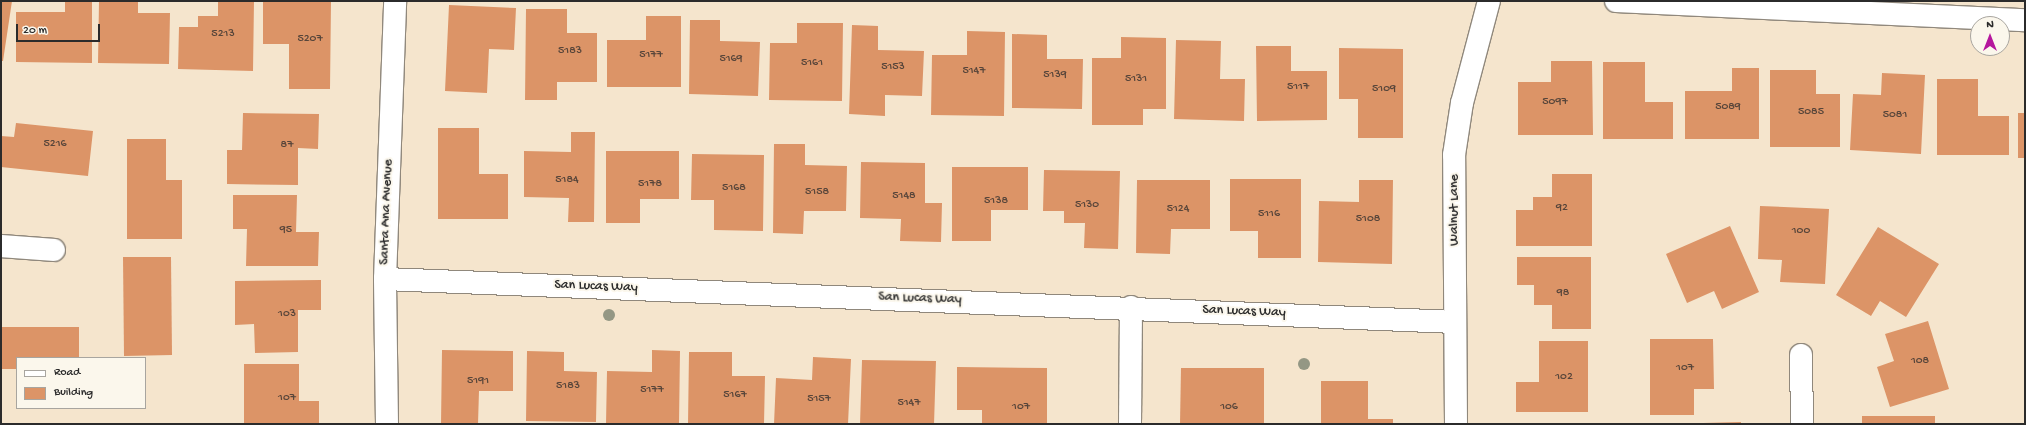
<!DOCTYPE html>
<html>
<head>
<meta charset="utf-8">
<style>
	body { margin:0 }
	#map { position:relative; width:2026px; height:425px; overflow:hidden; background:#f5e5cd; font-family:"Gochi Hand",sans-serif }
	div>[style] { position:absolute }
	[style*='--x'] { left:calc(var(--x)*1px); top:calc(var(--y)*1px); width:calc(var(--w)*1px); rotate:calc(var(--a)*1deg) }
	.building>* { inset:0; background:#dc9467 }
	.roads { filter:drop-shadow(1px 0 #90887c) drop-shadow(-1px 0 #90887c) drop-shadow(0 1px #90887c) drop-shadow(0 -1px #90887c) }
	.minor>* { height:22px; margin:-11px; padding:0 11px; transform-origin:11px; border-radius:11px; background:#fff }
	.trees>* { width:12px; height:12px; margin:-6px; border-radius:50%; background:#949784 }
	span { translate:-50% -50%; white-space:nowrap; text-align:center; line-height:1.15; -webkit-text-stroke:4px #fbf7ec; paint-order:stroke }
	.number-label { font-size:12px; color:#57453a }
	.number-label span { -webkit-text-stroke-width:0 }
	.street-label { font-size:14px; color:#2b2b2b }
	.frame { position:absolute; inset:0; border:2px solid #2b2b2b; pointer-events:none }
	.legend { position:absolute; left:16px; top:357px; width:130px; height:52px; box-sizing:border-box; background:#fbf7ec; border:1px solid #a8a59f; margin:0; padding:5px 7px; list-style:none; font-size:12px; color:#2b2b2b }
	.legend li { display:flex; align-items:center; gap:8px; height:20px }
	.legend b { width:20px; border:1px solid #a8a59f }
	.north { position:absolute; left:1970px; top:16px; width:40px; height:40px; box-sizing:border-box; background:#fbf7ec; border:1px solid #a8a59f; border-radius:50%; rotate:0deg; font-size:11px; font-weight:700; line-height:16px; text-align:center; color:#2b2b2b }
	.north::after { content:''; display:block; margin:auto; width:14px; height:18px; background:#b5179e; clip-path:polygon(50% 0,100% 100%,50% 72%,0 100%) }
	.scale { position:absolute; left:16px; top:24px; width:84px; height:18px; box-sizing:border-box; border:2px solid #2b2b2b; border-top:0; padding-left:5px; font-size:12px; line-height:14px; white-space:nowrap; color:#2b2b2b; -webkit-text-stroke:3px #fbf7ec; paint-order:stroke }
</style>
</head>
<body>
<div id="map">
	<div class="building">
		<div style="clip-path:polygon(1px 1px,12px 1px,3px 61px,1px 61px)"></div>
		<div style="clip-path:polygon(65px 1px,92px 1px,92px 63px,16px 62px,16px 12px,65px 12px)"></div>
		<div style="clip-path:polygon(99px 1px,138px 1px,138px 13px,170px 13px,169px 64px,98px 63px)"></div>
		<div style="clip-path:polygon(218px 1px,254px 1px,253px 71px,178px 69px,179px 27px,198px 27px,198px 16px,218px 16px)"></div>
		<div style="clip-path:polygon(263px 1px,331px 1px,330px 89px,289px 89px,289px 44px,263px 44px)"></div>
		<div style="clip-path:polygon(449px 5px,516px 8px,514px 50px,489px 49px,487px 93px,445px 91px)"></div>
		<div style="clip-path:polygon(526px 9px,567px 9px,567px 33px,597px 33px,597px 82px,557px 82px,557px 100px,525px 100px)"></div>
		<div style="clip-path:polygon(646px 16px,681px 16px,681px 87px,607px 87px,607px 40px,646px 40px)"></div>
		<div style="clip-path:polygon(690px 20px,720px 20px,720px 41px,760px 42px,758px 96px,689px 94px)"></div>
		<div style="clip-path:polygon(797px 23px,843px 23px,842px 101px,769px 100px,770px 43px,797px 43px)"></div>
		<div style="clip-path:polygon(852px 25px,878px 26px,878px 50px,924px 51px,922px 96px,885px 95px,885px 116px,849px 114px)"></div>
		<div style="clip-path:polygon(967px 31px,1005px 32px,1004px 116px,931px 115px,932px 55px,967px 55px)"></div>
		<div style="clip-path:polygon(1012px 34px,1047px 35px,1047px 59px,1083px 59px,1082px 109px,1012px 108px)"></div>
		<div style="clip-path:polygon(1121px 37px,1166px 38px,1166px 109px,1143px 109px,1143px 125px,1092px 125px,1092px 58px,1121px 58px)"></div>
		<div style="clip-path:polygon(1176px 40px,1221px 41px,1220px 79px,1245px 79px,1244px 121px,1174px 119px)"></div>
		<div style="clip-path:polygon(1256px 46px,1291px 46px,1291px 71px,1327px 71px,1327px 120px,1257px 121px)"></div>
		<div style="clip-path:polygon(1339px 48px,1403px 49px,1403px 138px,1358px 138px,1358px 99px,1339px 99px)"></div>
		<div style="clip-path:polygon(1551px 61px,1592px 61px,1593px 135px,1518px 135px,1518px 82px,1551px 82px)"></div>
		<div style="clip-path:polygon(1603px 62px,1645px 62px,1645px 102px,1673px 102px,1673px 139px,1603px 139px)"></div>
		<div style="clip-path:polygon(1732px 68px,1759px 68px,1759px 139px,1685px 139px,1685px 91px,1732px 91px)"></div>
		<div style="clip-path:polygon(1770px 70px,1816px 70px,1816px 94px,1840px 94px,1840px 147px,1770px 147px)"></div>
		<div style="clip-path:polygon(1882px 73px,1925px 75px,1921px 154px,1850px 150px,1853px 94px,1881px 95px)"></div>
		<div style="clip-path:polygon(1937px 79px,1978px 79px,1978px 116px,2009px 116px,2009px 155px,1937px 155px)"></div>
		<div style="clip-path:polygon(243px 113px,319px 114px,318px 149px,298px 148px,298px 185px,227px 184px,227px 150px,242px 150px)"></div>
		<div style="clip-path:polygon(2018px 113px,2025px 113px,2025px 158px,2018px 158px)"></div>
		<div style="clip-path:polygon(16px 123px,93px 131px,88px 176px,1px 167px,1px 136px,14px 137px)"></div>
		<div style="clip-path:polygon(438px 128px,479px 128px,479px 174px,508px 174px,508px 219px,438px 219px)"></div>
		<div style="clip-path:polygon(571px 132px,595px 132px,594px 222px,568px 222px,569px 198px,524px 197px,524px 151px,571px 152px)"></div>
		<div style="clip-path:polygon(127px 139px,166px 139px,166px 180px,182px 180px,182px 239px,127px 239px)"></div>
		<div style="clip-path:polygon(774px 144px,805px 144px,805px 165px,847px 166px,846px 211px,804px 211px,803px 234px,773px 233px)"></div>
		<div style="clip-path:polygon(606px 151px,679px 151px,679px 199px,640px 199px,640px 223px,606px 223px)"></div>
		<div style="clip-path:polygon(692px 154px,764px 155px,763px 231px,714px 230px,714px 200px,691px 200px)"></div>
		<div style="clip-path:polygon(861px 162px,925px 163px,925px 203px,942px 203px,941px 242px,900px 241px,901px 219px,860px 218px)"></div>
		<div style="clip-path:polygon(952px 167px,1028px 167px,1028px 210px,991px 210px,991px 241px,952px 241px)"></div>
		<div style="clip-path:polygon(1044px 170px,1120px 171px,1118px 249px,1084px 248px,1085px 223px,1064px 223px,1064px 211px,1043px 211px)"></div>
		<div style="clip-path:polygon(1552px 174px,1592px 174px,1592px 246px,1516px 246px,1516px 210px,1533px 210px,1533px 197px,1552px 197px)"></div>
		<div style="clip-path:polygon(1230px 179px,1301px 179px,1301px 258px,1258px 258px,1258px 231px,1230px 231px)"></div>
		<div style="clip-path:polygon(1137px 180px,1210px 180px,1210px 229px,1171px 229px,1170px 254px,1136px 253px)"></div>
		<div style="clip-path:polygon(1359px 180px,1393px 180px,1392px 264px,1318px 262px,1319px 201px,1359px 202px)"></div>
		<div style="clip-path:polygon(233px 195px,297px 195px,296px 232px,319px 232px,318px 266px,246px 266px,247px 229px,233px 229px)"></div>
		<div style="clip-path:polygon(1760px 206px,1829px 209px,1825px 284px,1780px 282px,1782px 260px,1758px 259px)"></div>
		<div style="clip-path:polygon(1730px 226px,1759px 292px,1722px 309px,1714px 291px,1687px 303px,1666px 254px)"></div>
		<div style="clip-path:polygon(1878px 227px,1939px 264px,1906px 317px,1880px 301px,1871px 316px,1836px 295px)"></div>
		<div style="clip-path:polygon(123px 257px,171px 257px,172px 355px,124px 356px)"></div>
		<div style="clip-path:polygon(1517px 257px,1591px 257px,1591px 329px,1552px 329px,1552px 305px,1534px 305px,1534px 285px,1517px 285px)"></div>
		<div style="clip-path:polygon(321px 280px,321px 310px,298px 310px,298px 352px,255px 353px,254px 324px,235px 325px,235px 281px)"></div>
		<div style="clip-path:polygon(1928px 321px,1949px 389px,1890px 407px,1877px 367px,1894px 361px,1885px 334px)"></div>
		<div style="clip-path:polygon(1px 327px,79px 327px,79px 358px,17px 358px,17px 369px,1px 369px)"></div>
		<div style="clip-path:polygon(1650px 339px,1713px 339px,1714px 389px,1694px 389px,1694px 415px,1650px 415px)"></div>
		<div style="clip-path:polygon(1539px 341px,1588px 341px,1588px 412px,1516px 412px,1516px 382px,1539px 382px)"></div>
		<div style="clip-path:polygon(442px 350px,513px 351px,513px 391px,479px 391px,478px 424px,441px 424px)"></div>
		<div style="clip-path:polygon(652px 350px,680px 351px,679px 424px,606px 424px,607px 371px,652px 372px)"></div>
		<div style="clip-path:polygon(527px 351px,564px 352px,564px 371px,597px 372px,596px 422px,526px 421px)"></div>
		<div style="clip-path:polygon(689px 352px,732px 352px,732px 376px,765px 376px,764px 424px,688px 424px)"></div>
		<div style="clip-path:polygon(813px 357px,851px 359px,848px 424px,774px 424px,776px 378px,812px 380px)"></div>
		<div style="clip-path:polygon(862px 360px,936px 361px,934px 424px,860px 424px)"></div>
		<div style="clip-path:polygon(244px 364px,299px 364px,299px 401px,319px 401px,319px 424px,244px 424px)"></div>
		<div style="clip-path:polygon(957px 367px,1047px 368px,1047px 424px,982px 424px,982px 410px,957px 410px)"></div>
		<div style="clip-path:polygon(1181px 368px,1264px 368px,1264px 424px,1180px 424px)"></div>
		<div style="clip-path:polygon(1321px 381px,1368px 381px,1368px 419px,1393px 419px,1393px 424px,1321px 424px)"></div>
		<div style="clip-path:polygon(1862px 416px,1935px 416px,1935px 424px,1862px 424px)"></div>
		<div style="clip-path:polygon(1741px 422px,1741px 424px,1703px 424px,1703px 423px)"></div>
	</div>
	<div class="roads">
		<div class="minor">
			<div style="--x:1616;--y:1;--w:409;--a:2.7"></div>
			<div style="--x:1;--y:246;--w:53;--a:4.3"></div>
			<div style="--x:385;--y:279;--w:1071;--a:2.3"></div>
			<div style="--x:1801;--y:355;--w:69;--a:89.2"></div>
			<div style="--x:387;--y:424;--w:145;--a:-90.8"></div>
			<div style="--x:385;--y:279;--w:278;--a:-87.9"></div>
			<div style="--x:1130;--y:424;--w:117;--a:-89.5"></div>
			<div style="--x:1456;--y:424;--w:269;--a:-90.4"></div>
			<div style="--x:1454;--y:155;--w:53;--a:-81.3"></div>
			<div style="--x:1462;--y:103;--w:106;--a:-75.2"></div>
		</div>
	</div>
	<div class="trees">
		<div style="left:609px;top:315px"></div>
		<div style="left:1304px;top:364px"></div>
	</div>
	<div class="number-label">
		<span style="left:223px;top:35px">5213</span>
		<span style="left:310px;top:40px">5207</span>
		<span style="left:570px;top:52px">5183</span>
		<span style="left:651px;top:56px">5177</span>
		<span style="left:731px;top:60px">5169</span>
		<span style="left:812px;top:64px">5161</span>
		<span style="left:893px;top:68px">5153</span>
		<span style="left:974px;top:72px">5147</span>
		<span style="left:1055px;top:76px">5139</span>
		<span style="left:1136px;top:80px">5131</span>
		<span style="left:1298px;top:88px">5117</span>
		<span style="left:1384px;top:90px">5109</span>
		<span style="left:1555px;top:103px">5097</span>
		<span style="left:1728px;top:108px">5089</span>
		<span style="left:1811px;top:113px">5085</span>
		<span style="left:1895px;top:116px">5081</span>
		<span style="left:55px;top:145px">5216</span>
		<span style="left:287px;top:146px">87</span>
		<span style="left:567px;top:181px">5184</span>
		<span style="left:650px;top:185px">5178</span>
		<span style="left:734px;top:189px">5168</span>
		<span style="left:817px;top:193px">5158</span>
		<span style="left:904px;top:197px">5148</span>
		<span style="left:996px;top:202px">5138</span>
		<span style="left:1087px;top:206px">5130</span>
		<span style="left:1562px;top:209px">92</span>
		<span style="left:1178px;top:210px">5124</span>
		<span style="left:1269px;top:215px">5116</span>
		<span style="left:1368px;top:220px">5108</span>
		<span style="left:286px;top:231px">95</span>
		<span style="left:1801px;top:232px">100</span>
		<span style="left:1563px;top:294px">98</span>
		<span style="left:287px;top:315px">103</span>
		<span style="left:1920px;top:362px">108</span>
		<span style="left:1685px;top:369px">107</span>
		<span style="left:1564px;top:378px">102</span>
		<span style="left:478px;top:382px">5191</span>
		<span style="left:568px;top:387px">5183</span>
		<span style="left:652px;top:391px">5177</span>
		<span style="left:735px;top:396px">5167</span>
		<span style="left:287px;top:399px">107</span>
		<span style="left:819px;top:400px">5157</span>
		<span style="left:909px;top:404px">5147</span>
		<span style="left:1021px;top:408px">107</span>
		<span style="left:1229px;top:408px">106</span>
	</div>
	<div class="street-label">
		<span style="left:1455px;top:210px;rotate:-90deg">Walnut Lane</span>
		<span style="left:387px;top:212px;rotate:-88deg">Santa Ana Avenue</span>
		<span style="left:596px;top:287px;rotate:2deg">San Lucas Way</span>
		<span style="left:920px;top:299px;rotate:2deg">San Lucas Way</span>
		<span style="left:1244px;top:312px;rotate:2deg">San Lucas Way</span>
	</div>
	<div class="frame"></div>
	<ul class="legend">
	<li><b style="height:5px;background:#fff"></b>Road</li>
	<li><b style="height:11px;background:#dc9467"></b>Building</li>
	</ul>
	<div class="north">N</div>
	<div class="scale">20 m</div>
</div>
</body>
</html>
